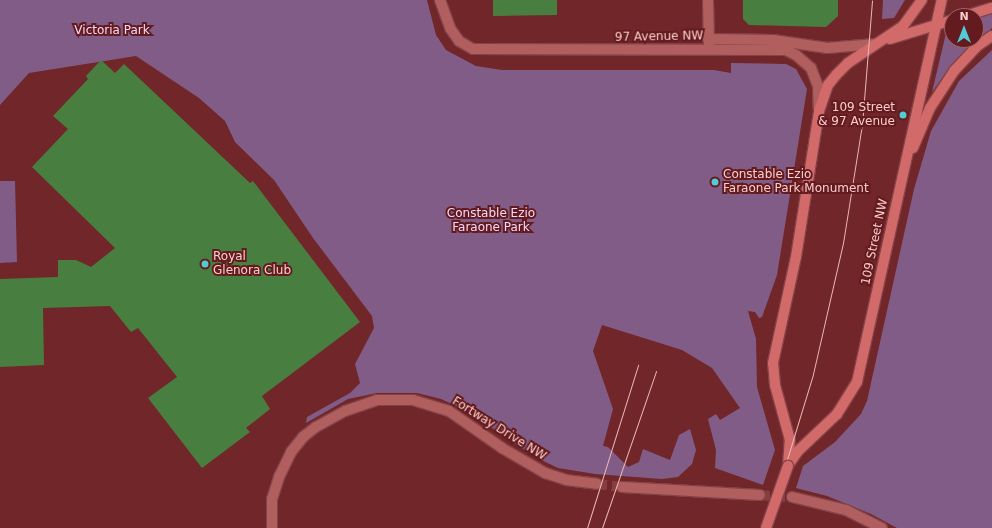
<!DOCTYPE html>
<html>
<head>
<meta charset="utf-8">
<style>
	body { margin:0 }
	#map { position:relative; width:992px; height:528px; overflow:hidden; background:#712629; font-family:"DejaVu Sans",sans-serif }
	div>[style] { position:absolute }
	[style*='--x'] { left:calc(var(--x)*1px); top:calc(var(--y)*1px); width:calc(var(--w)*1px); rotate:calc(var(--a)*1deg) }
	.green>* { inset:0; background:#805c86 }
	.building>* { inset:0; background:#487f41 }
	.minor-tunnel>* { height:10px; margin-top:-5px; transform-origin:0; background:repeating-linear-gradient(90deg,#863f41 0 10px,transparent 0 15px) }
	.roads { filter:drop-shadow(1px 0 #854348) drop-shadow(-1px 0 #854348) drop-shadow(0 1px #854348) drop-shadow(0 -1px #854348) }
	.minor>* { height:10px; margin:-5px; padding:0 5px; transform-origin:5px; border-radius:5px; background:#b05f5e }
	.major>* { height:10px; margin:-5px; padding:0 5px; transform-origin:5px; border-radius:5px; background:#d26a6a }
	.tram>* { height:1px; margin:-0.5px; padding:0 0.5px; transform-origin:0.5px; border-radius:0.5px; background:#eab8b6 }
	.bridges { filter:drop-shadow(1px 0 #854348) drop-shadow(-1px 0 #854348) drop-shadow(0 1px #854348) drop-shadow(0 -1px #854348) }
	.major-bridge>* { height:10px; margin:-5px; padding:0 5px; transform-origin:5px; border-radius:5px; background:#d26a6a }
	.dots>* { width:11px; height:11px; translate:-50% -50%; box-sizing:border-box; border:2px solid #641b1f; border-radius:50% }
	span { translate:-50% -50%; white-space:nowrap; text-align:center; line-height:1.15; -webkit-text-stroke:4px #641b1f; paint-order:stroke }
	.park-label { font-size:12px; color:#f6d9fb }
	.street-label { font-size:12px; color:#fccecb }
	.poi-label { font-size:12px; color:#fccecb }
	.right { translate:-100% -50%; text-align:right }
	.left { translate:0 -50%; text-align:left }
	.north { position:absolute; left:944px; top:8px; width:40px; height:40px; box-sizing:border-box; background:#641b1f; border:1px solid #a16364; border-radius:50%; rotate:0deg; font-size:11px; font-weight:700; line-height:16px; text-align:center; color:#fccecb }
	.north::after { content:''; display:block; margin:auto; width:14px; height:18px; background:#51ccd4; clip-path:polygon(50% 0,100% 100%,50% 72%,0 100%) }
</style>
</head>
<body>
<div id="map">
	<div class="green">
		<div style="clip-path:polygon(0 0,427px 0,436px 35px,446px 50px,476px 66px,502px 70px,714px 70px,731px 73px,731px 63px,786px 64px,796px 69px,807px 89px,777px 275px,762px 317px,759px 318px,755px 312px,748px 311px,756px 339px,757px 387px,775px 450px,763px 485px,715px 468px,716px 450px,708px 419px,716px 414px,720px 420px,740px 408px,712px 368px,682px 350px,602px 325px,593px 351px,613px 409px,603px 446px,608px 447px,628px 467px,639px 462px,643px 449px,670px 460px,679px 435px,690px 429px,696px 450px,692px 464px,678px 477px,662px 479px,595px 474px,558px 468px,535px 457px,467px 411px,441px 399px,417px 393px,377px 393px,348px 399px,306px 423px,307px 417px,350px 393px,360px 383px,355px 364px,374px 328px,372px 316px,313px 238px,274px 180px,235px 142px,225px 121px,199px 98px,136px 56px,29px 73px,0 105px)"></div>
		<div style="clip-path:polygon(883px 0,905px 0,894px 18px,882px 19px)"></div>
		<div style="clip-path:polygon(992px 13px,992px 28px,955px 61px,932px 92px,947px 29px,952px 25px,952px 40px,976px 40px,976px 17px)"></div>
		<div style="clip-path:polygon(992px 50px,992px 528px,897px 528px,871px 514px,827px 496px,796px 488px,803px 466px,835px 442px,861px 414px,867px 401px,914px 189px,931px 131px,959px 81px)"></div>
		<div style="clip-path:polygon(0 181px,15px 181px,17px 262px,0 263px)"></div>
	</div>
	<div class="building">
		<div style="clip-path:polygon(493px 0,557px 0,557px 15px,493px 16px)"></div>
		<div style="clip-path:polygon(743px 0,838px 0,838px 16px,826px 27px,749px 25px,743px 19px)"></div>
		<div style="clip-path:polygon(101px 60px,115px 73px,124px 64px,250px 183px,253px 181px,360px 322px,262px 396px,270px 409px,246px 428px,250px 432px,202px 468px,148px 398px,177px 377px,138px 328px,131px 332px,110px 306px,43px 308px,44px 365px,0 367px,0 279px,58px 277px,58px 260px,76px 260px,91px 267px,115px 248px,32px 167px,68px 129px,53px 116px,88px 79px,86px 76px)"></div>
	</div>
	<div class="minor-tunnel">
		<div style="--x:597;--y:484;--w:25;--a:7"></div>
		<div style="--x:760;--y:495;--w:32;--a:4"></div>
	</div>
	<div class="roads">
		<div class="minor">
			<div style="--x:440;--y:0;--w:30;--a:70"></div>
			<div style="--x:450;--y:28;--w:16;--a:55"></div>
			<div style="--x:459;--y:41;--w:16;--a:30"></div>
			<div style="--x:473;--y:49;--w:313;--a:0.2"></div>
			<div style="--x:786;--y:50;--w:11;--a:27"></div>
			<div style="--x:796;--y:55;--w:20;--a:41"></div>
			<div style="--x:811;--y:68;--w:19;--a:69"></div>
			<div style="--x:818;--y:86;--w:23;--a:88"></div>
			<div style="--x:708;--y:0;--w:45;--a:88.7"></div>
			<div style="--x:708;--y:39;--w:65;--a:0.9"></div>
			<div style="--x:773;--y:40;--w:55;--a:8.4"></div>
			<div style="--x:827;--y:48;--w:48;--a:-4.8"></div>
			<div style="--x:622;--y:487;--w:138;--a:3.3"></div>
			<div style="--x:792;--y:497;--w:56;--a:13.5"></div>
			<div style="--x:846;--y:510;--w:40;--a:26.6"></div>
			<div style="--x:272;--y:528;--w:29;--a:-90"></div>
			<div style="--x:272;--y:499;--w:23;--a:-72"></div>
			<div style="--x:279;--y:477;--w:28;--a:-64"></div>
			<div style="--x:291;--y:452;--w:19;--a:-51"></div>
			<div style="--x:303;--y:437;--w:16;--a:-38"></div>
			<div style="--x:316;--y:427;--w:33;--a:-29"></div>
			<div style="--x:345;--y:411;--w:34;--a:-19"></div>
			<div style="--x:377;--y:400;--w:36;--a:0"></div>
			<div style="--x:413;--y:400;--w:38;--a:17"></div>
			<div style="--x:449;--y:411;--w:65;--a:34.9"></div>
			<div style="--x:502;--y:448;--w:50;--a:30.2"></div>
			<div style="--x:545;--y:473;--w:22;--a:18"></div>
			<div style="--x:566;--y:480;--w:31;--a:7"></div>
		</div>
		<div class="major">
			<div style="--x:965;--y:16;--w:28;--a:-17"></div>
			<div style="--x:890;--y:39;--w:65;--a:-17"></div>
			<div style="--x:913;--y:148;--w:43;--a:-67"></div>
			<div style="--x:930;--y:108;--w:44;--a:-57"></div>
			<div style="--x:954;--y:71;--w:33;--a:-47"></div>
			<div style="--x:976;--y:47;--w:19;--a:-35"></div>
			<div style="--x:789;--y:464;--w:16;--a:-55"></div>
			<div style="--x:798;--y:451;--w:54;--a:-43.5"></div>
			<div style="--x:837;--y:414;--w:38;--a:-58"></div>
			<div style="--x:857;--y:382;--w:391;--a:-77.5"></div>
			<div style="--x:788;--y:466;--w:26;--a:-86"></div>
			<div style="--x:790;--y:440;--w:57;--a:-105.3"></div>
			<div style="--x:775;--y:385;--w:22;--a:-95"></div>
			<div style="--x:773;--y:363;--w:108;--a:-77.8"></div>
			<div style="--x:796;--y:257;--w:148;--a:-81"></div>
			<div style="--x:819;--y:111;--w:28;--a:-71"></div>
			<div style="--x:828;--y:85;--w:13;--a:-51"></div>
			<div style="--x:836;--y:75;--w:17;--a:-45"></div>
			<div style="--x:848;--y:63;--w:66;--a:-33.9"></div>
			<div style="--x:903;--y:26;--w:32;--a:-54"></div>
		</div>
	</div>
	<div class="tram">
		<div style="--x:587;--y:528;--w:171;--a:-72.6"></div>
		<div style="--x:602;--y:528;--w:166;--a:-71"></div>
		<div style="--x:766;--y:528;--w:161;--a:-73"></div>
		<div style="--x:813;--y:374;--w:134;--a:-77.1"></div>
		<div style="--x:843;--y:243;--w:120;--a:-80.9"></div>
		<div style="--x:862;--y:125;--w:125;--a:-85.4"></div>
	</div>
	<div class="bridges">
		<div class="major-bridge">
			<div style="--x:766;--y:528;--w:66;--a:-70.5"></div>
		</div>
	</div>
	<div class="dots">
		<div style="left:903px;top:115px;background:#51ccd4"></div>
		<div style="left:715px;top:182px;background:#51ccd4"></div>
		<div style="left:205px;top:264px;background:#51ccd4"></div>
	</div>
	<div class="park-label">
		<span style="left:112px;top:31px">Victoria Park</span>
		<span style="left:491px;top:221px">Constable Ezio<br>Faraone Park</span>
	</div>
	<div class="street-label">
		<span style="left:659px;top:37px;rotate:-1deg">97 Avenue NW</span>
		<span style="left:875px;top:242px;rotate:-78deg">109 Street NW</span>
		<span style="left:499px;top:429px;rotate:32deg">Fortway Drive NW</span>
	</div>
	<div class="poi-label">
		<span class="right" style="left:895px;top:115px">109 Street<br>&amp; 97 Avenue</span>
		<span class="left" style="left:723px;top:182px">Constable Ezio<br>Faraone Park Monument</span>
		<span class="left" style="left:213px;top:264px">Royal<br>Glenora Club</span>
	</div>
	<div class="north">N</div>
</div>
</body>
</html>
